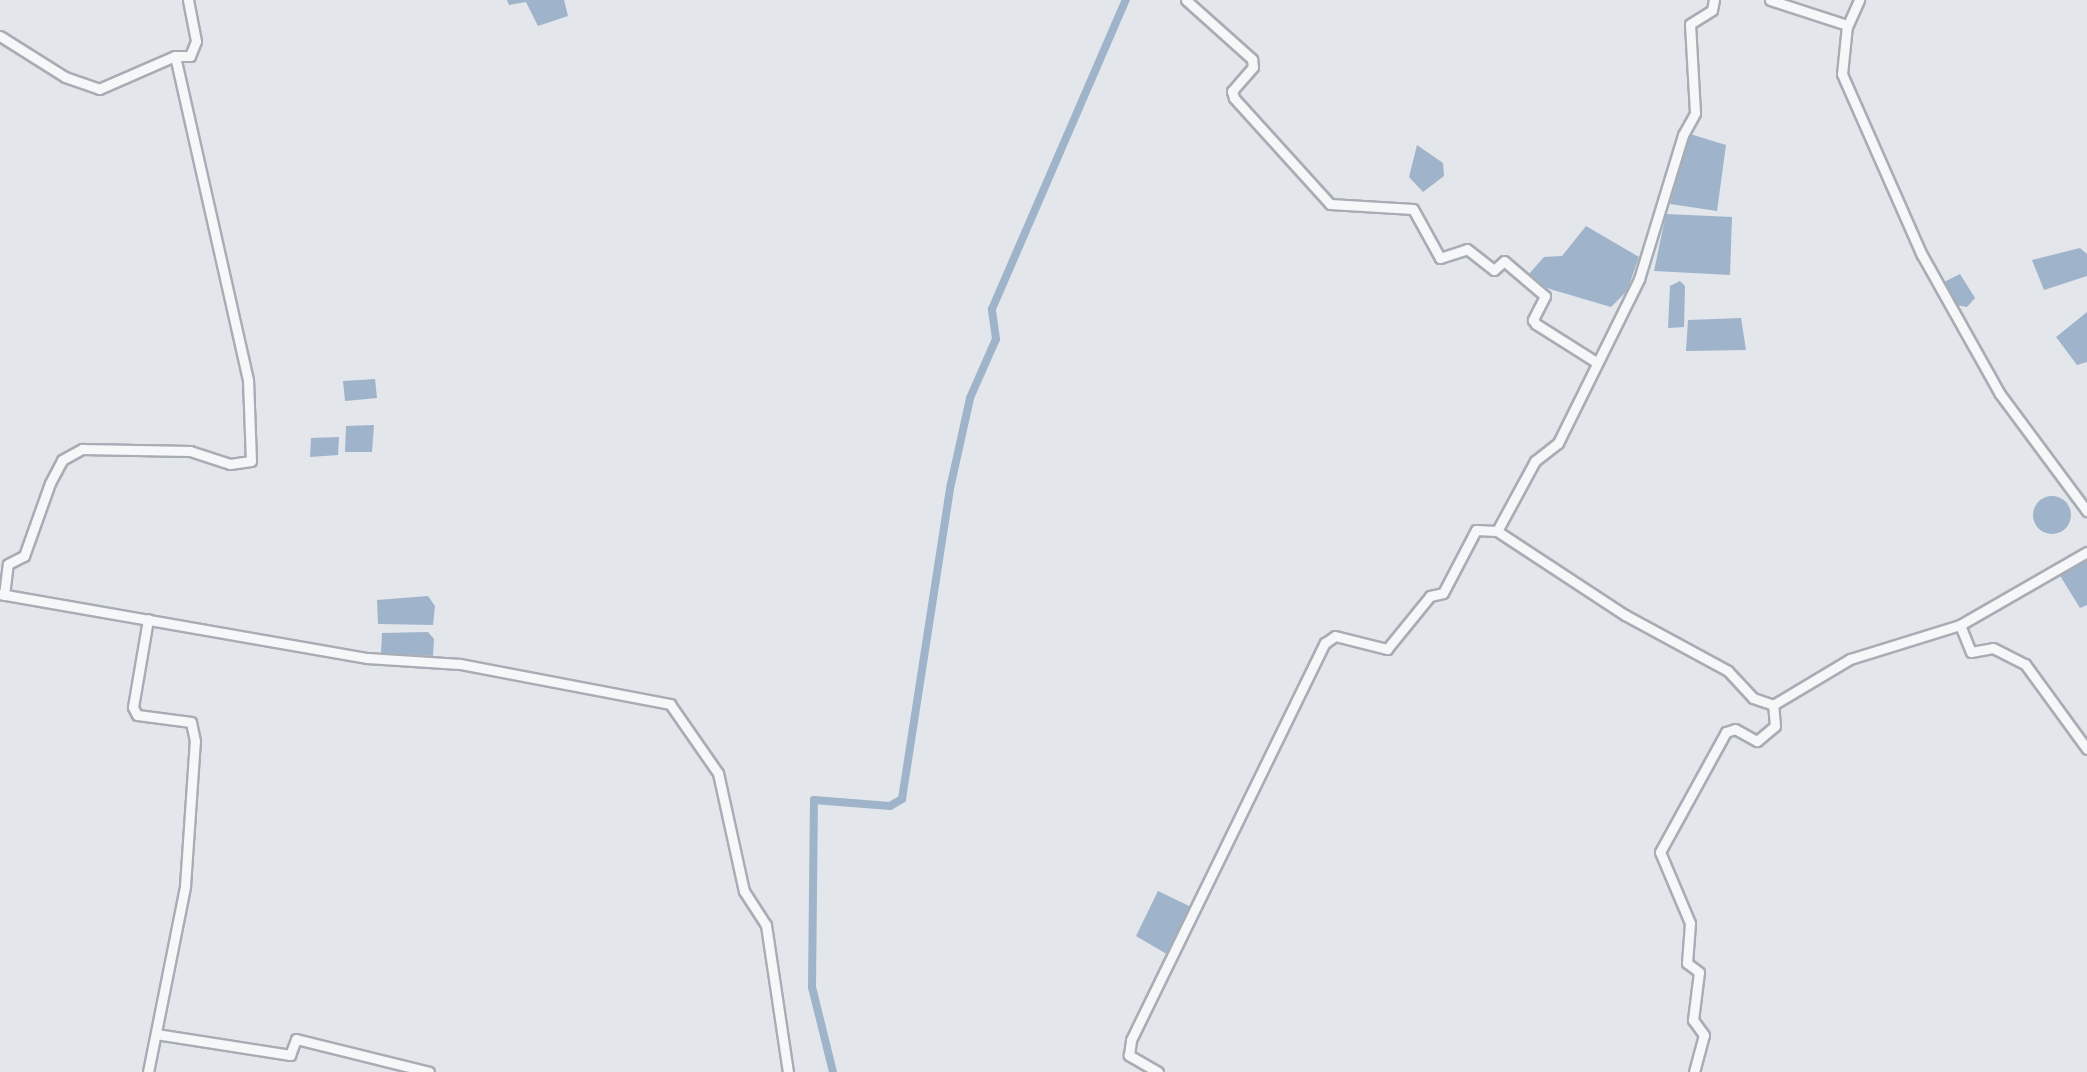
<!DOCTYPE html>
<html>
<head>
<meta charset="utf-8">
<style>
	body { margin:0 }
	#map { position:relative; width:2087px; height:1072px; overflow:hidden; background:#e3e6eb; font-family:"Space Grotesk",sans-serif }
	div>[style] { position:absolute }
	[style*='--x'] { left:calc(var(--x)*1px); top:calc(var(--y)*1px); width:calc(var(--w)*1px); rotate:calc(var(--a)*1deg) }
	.water>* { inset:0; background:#9fb3ca }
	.round { border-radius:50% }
	.canal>* { height:8px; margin:-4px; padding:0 4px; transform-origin:4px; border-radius:4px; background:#9fb3ca }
	.roads { filter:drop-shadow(2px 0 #a8adb5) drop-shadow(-2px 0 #a8adb5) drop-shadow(0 2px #a8adb5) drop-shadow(0 -2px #a8adb5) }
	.minor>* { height:9px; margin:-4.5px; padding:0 4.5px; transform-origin:4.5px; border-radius:4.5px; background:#f6f7f9 }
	span { translate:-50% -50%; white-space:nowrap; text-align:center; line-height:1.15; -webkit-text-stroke:4.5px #f3f5f8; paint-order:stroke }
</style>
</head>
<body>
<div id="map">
	<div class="water">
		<div style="clip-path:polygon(507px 0,564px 0,568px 16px,538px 26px,526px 2px,509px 5px)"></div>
		<div style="clip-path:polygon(1690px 134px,1726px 145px,1717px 211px,1670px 204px)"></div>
		<div style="clip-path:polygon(1417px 145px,1443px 163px,1444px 176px,1423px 192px,1409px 177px)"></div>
		<div style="clip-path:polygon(1666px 214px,1732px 217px,1730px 275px,1654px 271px)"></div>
		<div style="clip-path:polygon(1586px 226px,1639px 257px,1627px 291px,1611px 307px,1543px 287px,1529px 274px,1544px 257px,1562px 256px)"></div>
		<div style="clip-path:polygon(2080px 248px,2087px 254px,2087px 276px,2044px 290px,2032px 260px)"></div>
		<div style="clip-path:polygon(1960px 274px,1975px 298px,1967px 307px,1956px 305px,1944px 282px)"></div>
		<div style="clip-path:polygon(1680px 281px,1685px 286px,1684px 327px,1668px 328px,1670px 286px)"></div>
		<div style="clip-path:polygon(2087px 312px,2087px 362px,2077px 365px,2056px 337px)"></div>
		<div style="clip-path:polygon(1688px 320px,1741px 318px,1746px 350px,1686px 351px)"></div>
		<div style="clip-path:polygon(375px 379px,377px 398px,345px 401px,343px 381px)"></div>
		<div style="clip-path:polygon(374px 425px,372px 452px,345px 452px,346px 426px)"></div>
		<div style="clip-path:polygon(339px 437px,338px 455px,310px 457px,311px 438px)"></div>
		<div class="round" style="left:2033px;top:496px;width:38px;height:38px"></div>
		<div style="clip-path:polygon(2087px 557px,2087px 605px,2080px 608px,2059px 574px)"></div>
		<div style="clip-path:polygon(428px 596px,435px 606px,433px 625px,378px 624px,377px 600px)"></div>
		<div style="clip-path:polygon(428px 632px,434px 639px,433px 656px,381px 653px,382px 633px)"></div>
		<div style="clip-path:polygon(1158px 891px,1191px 907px,1170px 956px,1136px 936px)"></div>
	</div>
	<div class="canal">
		<div style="--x:833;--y:1072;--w:88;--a:-103.9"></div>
		<div style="--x:812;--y:987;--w:187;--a:-89.4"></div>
		<div style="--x:814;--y:800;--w:76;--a:4.5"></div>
		<div style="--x:890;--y:806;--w:14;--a:-30"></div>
		<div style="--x:902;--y:799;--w:319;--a:-81.2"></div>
		<div style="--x:951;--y:484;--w:88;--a:-77.5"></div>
		<div style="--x:970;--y:398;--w:64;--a:-66.2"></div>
		<div style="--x:996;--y:339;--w:30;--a:-98"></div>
		<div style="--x:992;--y:309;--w:337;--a:-66.6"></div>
	</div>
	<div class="roads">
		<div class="minor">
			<div style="--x:1186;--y:0;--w:89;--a:41.8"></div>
			<div style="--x:1252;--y:59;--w:8;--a:83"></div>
			<div style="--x:1253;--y:67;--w:32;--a:131"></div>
			<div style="--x:1232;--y:91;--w:7;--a:74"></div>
			<div style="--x:1234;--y:98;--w:143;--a:47.8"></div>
			<div style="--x:1330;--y:204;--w:83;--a:3.4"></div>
			<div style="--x:1413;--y:209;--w:56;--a:61.1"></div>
			<div style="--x:1440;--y:258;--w:28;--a:-18"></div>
			<div style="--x:1467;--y:249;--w:34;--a:38"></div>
			<div style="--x:1494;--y:270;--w:13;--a:-42"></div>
			<div style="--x:1504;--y:261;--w:54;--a:40.5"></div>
			<div style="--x:1545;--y:296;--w:27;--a:117"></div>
			<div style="--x:1533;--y:320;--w:5;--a:53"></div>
			<div style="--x:1536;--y:324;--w:71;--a:32.3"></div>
			<div style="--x:1770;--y:0;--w:81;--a:18"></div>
			<div style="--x:1847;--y:25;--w:49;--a:95.8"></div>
			<div style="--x:1842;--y:74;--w:198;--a:66.2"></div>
			<div style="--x:1922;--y:255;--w:159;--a:60.7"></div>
			<div style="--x:2000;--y:394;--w:146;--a:53.4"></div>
			<div style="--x:1847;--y:27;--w:30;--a:-66"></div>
			<div style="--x:0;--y:36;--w:77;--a:32.2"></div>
			<div style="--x:65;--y:77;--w:36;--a:19"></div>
			<div style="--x:99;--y:89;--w:83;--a:-23.5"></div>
			<div style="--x:175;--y:56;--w:15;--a:0"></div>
			<div style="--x:190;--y:56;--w:16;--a:-68"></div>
			<div style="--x:196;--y:41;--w:42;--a:-101"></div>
			<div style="--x:1497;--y:531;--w:80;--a:-61.5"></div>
			<div style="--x:1535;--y:461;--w:29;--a:-38"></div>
			<div style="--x:1558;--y:443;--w:183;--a:-63.7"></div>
			<div style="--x:1639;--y:279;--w:151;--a:-73"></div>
			<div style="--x:1683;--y:135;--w:25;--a:-61"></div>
			<div style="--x:1695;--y:113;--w:89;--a:-93.2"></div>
			<div style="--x:1690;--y:24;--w:26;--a:-32"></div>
			<div style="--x:1712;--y:10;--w:10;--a:-79"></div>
			<div style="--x:0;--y:594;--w:373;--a:9.9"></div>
			<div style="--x:367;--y:658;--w:93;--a:3.7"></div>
			<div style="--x:460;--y:664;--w:214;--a:10.8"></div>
			<div style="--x:670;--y:704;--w:84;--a:55.2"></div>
			<div style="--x:718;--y:773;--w:121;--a:77.6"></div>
			<div style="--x:744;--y:891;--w:40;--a:57.1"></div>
			<div style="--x:766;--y:925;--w:149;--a:81.5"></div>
			<div style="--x:4;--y:595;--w:31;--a:-83"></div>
			<div style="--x:8;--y:564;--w:18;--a:-27"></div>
			<div style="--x:24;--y:556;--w:77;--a:-70.4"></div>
			<div style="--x:50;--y:483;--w:26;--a:-62"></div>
			<div style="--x:62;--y:460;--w:23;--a:-29"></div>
			<div style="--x:82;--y:449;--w:108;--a:1.1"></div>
			<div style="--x:190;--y:451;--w:42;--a:18"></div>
			<div style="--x:230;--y:464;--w:21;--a:-8"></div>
			<div style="--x:251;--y:461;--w:81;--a:-92.1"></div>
			<div style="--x:248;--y:380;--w:332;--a:-102.7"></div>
			<div style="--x:1960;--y:625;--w:29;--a:68"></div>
			<div style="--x:1971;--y:652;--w:22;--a:-10"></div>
			<div style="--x:1993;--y:648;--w:36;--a:27"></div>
			<div style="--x:2025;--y:664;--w:105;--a:53.9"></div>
			<div style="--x:156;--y:1034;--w:136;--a:8.9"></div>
			<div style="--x:290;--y:1055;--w:17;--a:-69"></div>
			<div style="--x:296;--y:1039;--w:137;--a:13.9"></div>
			<div style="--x:148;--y:1072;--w:190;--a:-78.7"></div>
			<div style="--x:185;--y:886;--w:145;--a:-86.1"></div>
			<div style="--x:195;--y:741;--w:19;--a:-102"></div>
			<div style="--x:191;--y:722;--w:54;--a:-172.6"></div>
			<div style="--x:137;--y:715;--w:9;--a:-117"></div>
			<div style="--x:133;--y:707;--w:89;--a:-80.3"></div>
			<div style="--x:1158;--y:1072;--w:34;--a:-150"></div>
			<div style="--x:1129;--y:1055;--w:15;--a:-82"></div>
			<div style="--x:1131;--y:1040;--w:442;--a:-64"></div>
			<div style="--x:1325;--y:643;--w:12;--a:-35"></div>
			<div style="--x:1335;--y:636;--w:54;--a:14"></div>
			<div style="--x:1387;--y:649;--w:68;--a:-50.9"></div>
			<div style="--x:1430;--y:596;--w:13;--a:-13"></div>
			<div style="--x:1443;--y:593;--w:71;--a:-62.4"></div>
			<div style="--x:1476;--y:530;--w:21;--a:3"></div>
			<div style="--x:1497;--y:531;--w:153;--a:33.3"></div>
			<div style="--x:1625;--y:615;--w:117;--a:28.5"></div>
			<div style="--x:1728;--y:671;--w:37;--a:47"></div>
			<div style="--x:1753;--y:698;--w:21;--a:19"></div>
			<div style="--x:1773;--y:705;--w:90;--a:-30.9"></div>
			<div style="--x:1850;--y:659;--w:115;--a:-17.2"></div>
			<div style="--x:1960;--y:625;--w:146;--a:-29.9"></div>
			<div style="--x:1694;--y:1072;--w:38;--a:-75"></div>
			<div style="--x:1704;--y:1035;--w:19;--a:-126"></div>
			<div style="--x:1693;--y:1020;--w:48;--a:-82.9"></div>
			<div style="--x:1699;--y:972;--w:15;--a:-143"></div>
			<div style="--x:1687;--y:963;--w:40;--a:-85.7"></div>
			<div style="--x:1690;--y:923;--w:77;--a:-112.9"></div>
			<div style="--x:1660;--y:852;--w:137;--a:-61.2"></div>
			<div style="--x:1726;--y:732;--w:9;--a:-18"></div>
			<div style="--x:1735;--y:729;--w:25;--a:29"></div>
			<div style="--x:1757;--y:741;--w:23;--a:-40"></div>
			<div style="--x:1775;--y:726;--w:21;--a:-95"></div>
		</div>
	</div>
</div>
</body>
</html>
